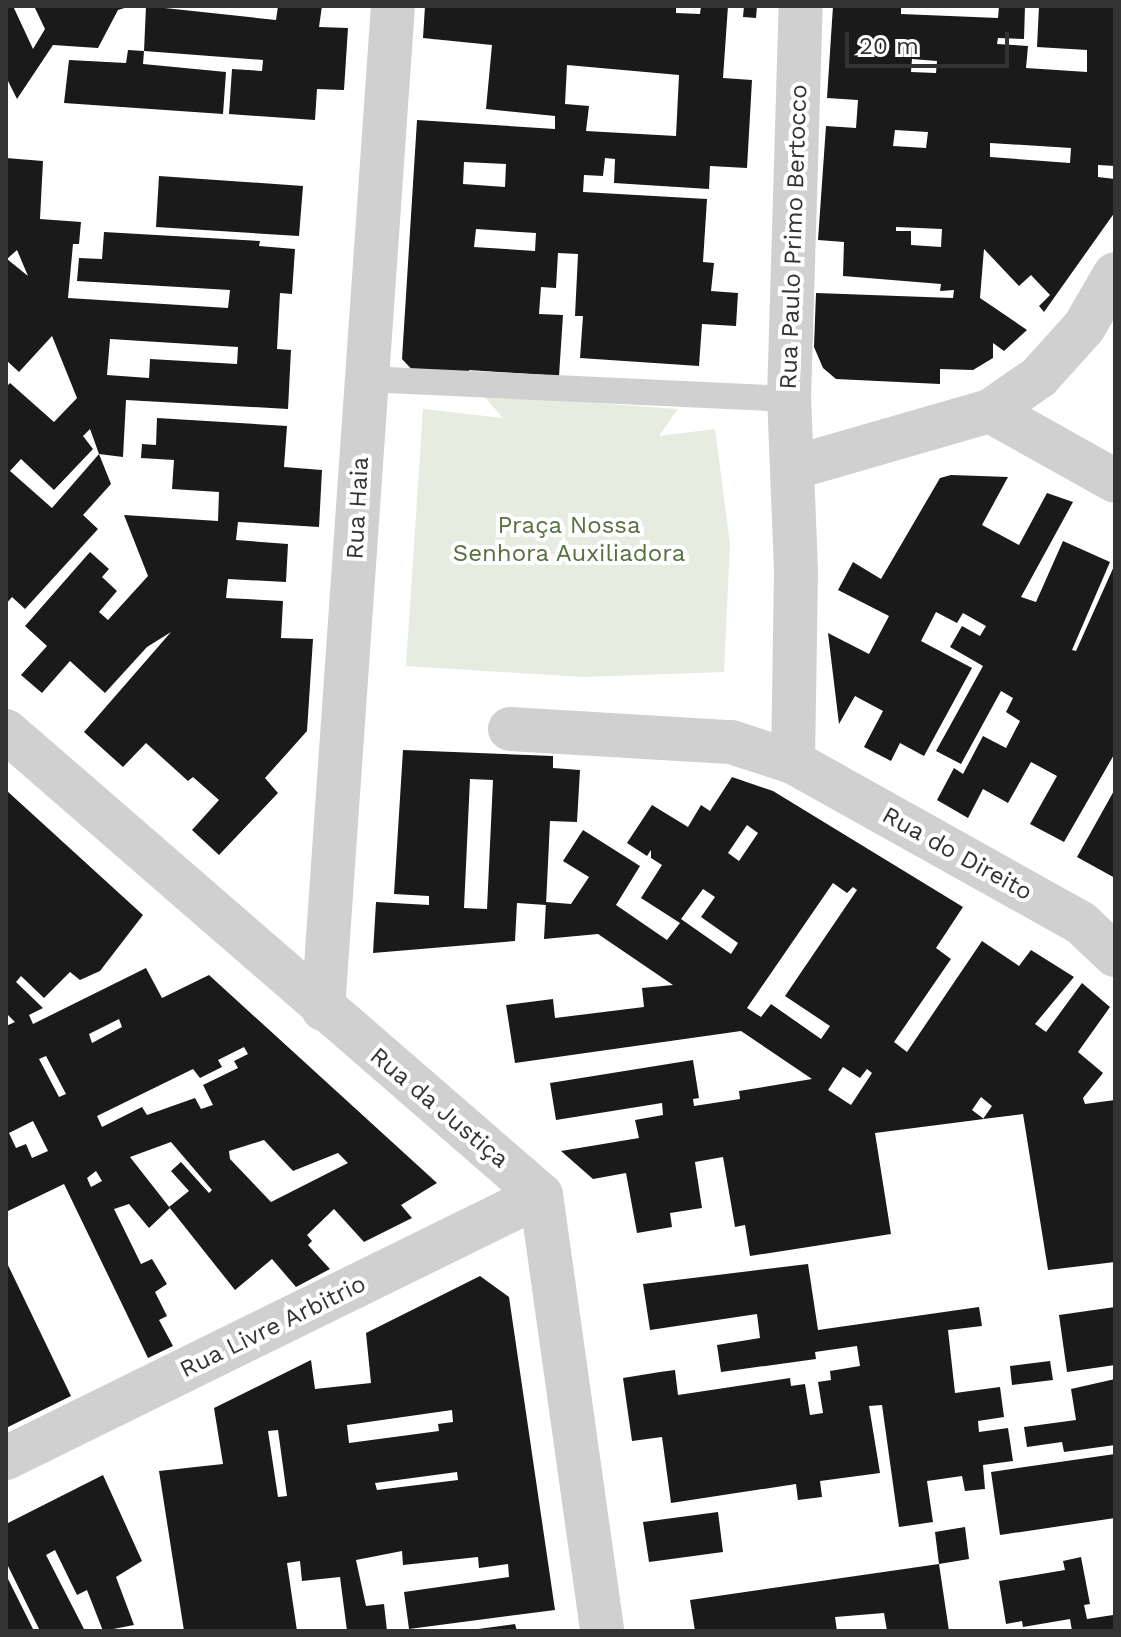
<!DOCTYPE html>
<html>
<head>
<meta charset="utf-8">
<style>
	body { margin:0 }
	#map { position:relative; width:1121px; height:1637px; overflow:hidden; background:#fff; font-family:"Work Sans",sans-serif }
	div>[style] { position:absolute }
	[style*='--x'] { left:calc(var(--x)*1px); top:calc(var(--y)*1px); width:calc(var(--w)*1px); rotate:calc(var(--a)*1deg) }
	.green>* { inset:0; background:#e6ecdf }
	.building>* { inset:0; background:#1a1a1a }
	.lane>* { height:26px; margin:-13px; padding:0 13px; transform-origin:13px; border-radius:13px; background:#d0d0d0 }
	.street>* { height:44px; margin:-22px; padding:0 22px; transform-origin:22px; border-radius:22px; background:#d0d0d0 }
	span { translate:-50% -50%; white-space:nowrap; text-align:center; line-height:1.15; -webkit-text-stroke:8px #fff; paint-order:stroke }
	.street-label { font-size:24px; color:#333 }
	.park-label { font-size:24px; color:#56703f }
	.frame { position:absolute; inset:0; border:8px solid #333; pointer-events:none }
	.scale { position:absolute; left:845px; top:32px; width:164px; height:36px; box-sizing:border-box; border:4px solid #333; border-top:0; padding-left:10px; font-size:24px; line-height:28px; white-space:nowrap; color:#333; -webkit-text-stroke:6px #fff; paint-order:stroke }
</style>
</head>
<body>
<div id="map">
	<div class="green">
		<div style="clip-path:polygon(483px 395px,678px 409px,659px 436px,715px 429px,730px 544px,724px 672px,583px 677px,406px 666px,423px 409px,503px 418px)"></div>
	</div>
	<div class="building">
		<div style="clip-path:polygon(6px 6px,13px 6px,33px 49px,45px 29px,34px 6px,131px 6px,118px 10px,98px 48px,53px 45px,17px 99px,6px 77px)"></div>
		<div style="clip-path:polygon(146px 6px,276px 20px,278px 6px,322px 6px,319px 27px,348px 28px,344px 90px,317px 89px,315px 120px,229px 114px,232px 69px,262px 71px,263px 60px,144px 51px,143px 64px,226px 72px,223px 114px,64px 103px,69px 60px,126px 63px,128px 50px,144px 51px)"></div>
		<div style="clip-path:polygon(evenodd,425px 6px,676px 6px,676px 13px,700px 14px,701px 6px,728px 6px,723px 78px,752px 80px,747px 168px,710px 166px,709px 189px,614px 183px,615px 159px,605px 158px,603px 176px,584px 175px,583px 192px,707px 199px,703px 262px,714px 263px,711px 291px,738px 293px,736px 326px,702px 324px,699px 366px,580px 358px,583px 316px,575px 316px,578px 254px,558px 253px,556px 288px,541px 287px,539px 314px,563px 315px,559px 376px,469px 370px,469px 379px,418px 376px,402px 359px,417px 120px,555px 129px,555px 116px,486px 109px,492px 45px,423px 38px,425px 6px,567px 65px,679px 75px,676px 136px,586px 131px,589px 106px,565px 104px,567px 65px,425px 6px,464px 162px,506px 164px,505px 187px,463px 184px,464px 162px,425px 6px,476px 229px,536px 233px,535px 251px,474px 247px,476px 229px)"></div>
		<div style="clip-path:polygon(744px 6px,757px 6px,756px 18px,743px 17px)"></div>
		<div style="clip-path:polygon(evenodd,833px 6px,901px 6px,901px 14px,998px 18px,999px 6px,1025px 6px,1024px 39px,998px 38px,997px 44px,1028px 46px,1026px 68px,1087px 72px,1087px 50px,1037px 47px,1039px 6px,1115px 6px,1115px 166px,1098px 165px,1098px 177px,1115px 179px,1115px 212px,1044px 312px,1039px 306px,1050px 295px,1031px 275px,1019px 286px,984px 249px,980px 298px,1027px 330px,1004px 351px,993px 343px,993px 358px,973px 370px,940px 369px,940px 384px,836px 379px,823px 368px,814px 347px,816px 293px,953px 298px,954px 290px,940px 291px,941px 284px,843px 276px,844px 242px,818px 240px,826px 126px,856px 128px,858px 100px,827px 98px,833px 6px,912px 59px,937px 61px,936px 73px,911px 72px,912px 59px,833px 6px,895px 130px,928px 132px,926px 148px,893px 146px,895px 130px,833px 6px,990px 143px,1071px 148px,1070px 163px,990px 157px,990px 143px,833px 6px,896px 227px,942px 229px,941px 247px,911px 245px,911px 231px,896px 231px,896px 227px)"></div>
		<div style="clip-path:polygon(evenodd,6px 158px,43px 161px,40px 219px,81px 222px,79px 244px,73px 244px,68px 298px,228px 308px,230px 290px,77px 281px,79px 258px,102px 259px,104px 232px,260px 241px,259px 246px,295px 249px,292px 294px,280px 293px,277px 349px,291px 350px,288px 409px,126px 400px,123px 457px,99px 454px,90px 429px,83px 436px,93px 449px,54px 490px,21px 459px,10px 471px,52px 508px,99px 454px,111px 484px,83px 515px,98px 529px,25px 609px,12px 597px,6px 604px,6px 387px,10px 383px,54px 422px,77px 398px,52px 336px,19px 372px,6px 360px,6px 158px,17px 250px,28px 276px,7px 259px,17px 250px,6px 158px,110px 339px,238px 347px,237px 364px,150px 359px,149px 378px,107px 375px,110px 339px)"></div>
		<div style="clip-path:polygon(159px 176px,303px 186px,299px 236px,156px 227px)"></div>
		<div style="clip-path:polygon(157px 418px,287px 426px,284px 467px,322px 470px,319px 527px,238px 522px,236px 540px,288px 544px,286px 582px,228px 579px,226px 598px,283px 601px,281px 638px,313px 639px,307px 731px,265px 778px,278px 793px,219px 855px,192px 830px,219px 800px,193px 777px,188px 781px,146px 743px,123px 767px,84px 732px,171px 632px,147px 647px,105px 693px,70px 661px,42px 693px,21px 675px,47px 646px,25px 626px,90px 552px,109px 569px,102px 577px,117px 591px,99px 612px,108px 620px,148px 576px,124px 515px,218px 521px,219px 492px,172px 489px,174px 460px,141px 458px,142px 444px,156px 445px)"></div>
		<div style="clip-path:polygon(951px 475px,1008px 477px,982px 525px,1019px 545px,1047px 493px,1073px 502px,1021px 597px,1036px 602px,1063px 541px,1110px 562px,1072px 650px,1076px 651px,1115px 564px,1115px 753px,1064px 842px,1030px 824px,1057px 776px,1031px 762px,1008px 803px,983px 789px,968px 818px,937px 800px,954px 768px,963px 774px,983px 736px,1006px 748px,1020px 721px,1006px 712px,1013px 698px,1001px 691px,961px 764px,936px 751px,983px 666px,950px 647px,962px 626px,980px 636px,986px 626px,963px 613px,957px 623px,936px 612px,921px 641px,972px 668px,924px 756px,900px 743px,891px 761px,864px 747px,883px 711px,855px 696px,839px 724px,828px 633px,869px 654px,889px 616px,838px 590px,853px 562px,881px 579px,940px 478px)"></div>
		<div style="clip-path:polygon(evenodd,403px 750px,553px 756px,553px 768px,580px 770px,577px 822px,550px 821px,546px 905px,517px 903px,515px 941px,373px 953px,376px 902px,429px 905px,429px 896px,394px 894px,403px 750px,470px 779px,493px 780px,487px 909px,464px 908px,470px 779px)"></div>
		<div style="clip-path:polygon(evenodd,732px 777px,773px 791px,963px 907px,936px 948px,951px 959px,894px 1042px,907px 1052px,982px 941px,1019px 966px,1031px 950px,1074px 977px,1035px 1024px,1046px 1032px,1082px 983px,1110px 1007px,1078px 1052px,1103px 1073px,1083px 1098px,1085px 1104px,1115px 1100px,1115px 1262px,1048px 1270px,1023px 1114px,983px 1119px,992px 1106px,981px 1097px,972px 1110px,984px 1119px,875px 1133px,891px 1234px,750px 1256px,745px 1225px,735px 1227px,723px 1157px,695px 1162px,702px 1208px,670px 1213px,672px 1227px,637px 1233px,626px 1173px,593px 1179px,561px 1151px,639px 1138px,635px 1120px,663px 1115px,662px 1103px,556px 1120px,550px 1083px,693px 1060px,699px 1098px,693px 1099px,694px 1106px,740px 1099px,739px 1091px,812px 1079px,741px 1031px,515px 1063px,506px 1005px,553px 999px,555px 1018px,644px 1007px,642px 988px,673px 985px,598px 934px,544px 939px,546px 902px,571px 904px,589px 877px,563px 861px,583px 830px,640px 866px,616px 905px,667px 940px,680px 923px,641px 898px,662px 865px,651px 858px,651px 850px,647px 856px,627px 843px,652px 805px,688px 827px,701px 805px,710px 811px,732px 777px,747px 825px,758px 833px,739px 861px,728px 853px,747px 825px,732px 777px,833px 883px,847px 893px,853px 887px,857px 890px,785px 996px,830px 1026px,821px 1039px,771px 1004px,761px 1017px,747px 1008px,833px 883px,732px 777px,703px 889px,715px 897px,701px 917px,738px 943px,731px 954px,681px 919px,703px 889px,732px 777px,843px 1067px,860px 1078px,867px 1069px,872px 1073px,851px 1105px,828px 1090px,843px 1067px)"></div>
		<div style="clip-path:polygon(1115px 789px,1115px 878px,1077px 857px)"></div>
		<div style="clip-path:polygon(evenodd,6px 790px,143px 915px,100px 971px,80px 980px,70px 972px,44px 998px,21px 976px,16px 982px,43px 1008px,29px 1015px,33px 1024px,146px 968px,162px 998px,209px 975px,437px 1183px,401px 1205px,412px 1218px,364px 1242px,334px 1209px,307px 1235px,312px 1241px,308px 1245px,330px 1269px,296px 1287px,272px 1259px,235px 1290px,169px 1207px,189px 1191px,171px 1171px,181px 1162px,209px 1193px,212px 1190px,171px 1142px,130px 1157px,170px 1208px,149px 1228px,129px 1204px,114px 1209px,141px 1264px,152px 1259px,167px 1284px,155px 1292px,167px 1316px,159px 1320px,173px 1346px,148px 1358px,64px 1184px,6px 1212px,6px 1026px,15px 1022px,6px 1013px,6px 790px,119px 1019px,122px 1027px,92px 1043px,89px 1034px,119px 1019px,6px 790px,244px 1047px,248px 1054px,234px 1061px,238px 1068px,203px 1085px,213px 1105px,201px 1109px,195px 1098px,147px 1115px,142px 1107px,102px 1127px,97px 1116px,193px 1069px,200px 1078px,222px 1067px,218px 1060px,244px 1047px,6px 790px,46px 1056px,66px 1094px,59px 1097px,39px 1059px,46px 1056px,6px 790px,33px 1121px,48px 1151px,32px 1158px,26px 1144px,16px 1148px,9px 1133px,33px 1121px,6px 790px,264px 1140px,293px 1171px,338px 1153px,348px 1163px,271px 1202px,230px 1159px,229px 1151px,264px 1140px,6px 790px,96px 1171px,102px 1181px,91px 1187px,87px 1178px,96px 1171px)"></div>
		<div style="clip-path:polygon(6px 1261px,71px 1396px,6px 1428px)"></div>
		<div style="clip-path:polygon(808px 1264px,818px 1330px,979px 1307px,982px 1326px,948px 1330px,955px 1393px,1000px 1387px,1004px 1417px,978px 1421px,979px 1432px,1008px 1428px,1013px 1461px,983px 1465px,985px 1489px,965px 1491px,962px 1476px,927px 1481px,933px 1522px,899px 1527px,882px 1405px,869px 1406px,880px 1473px,820px 1481px,822px 1497px,798px 1500px,796px 1484px,671px 1503px,662px 1437px,632px 1441px,623px 1378px,660px 1372px,675px 1370px,678px 1395px,790px 1378px,791px 1386px,805px 1384px,810px 1415px,823px 1413px,818px 1382px,831px 1380px,830px 1371px,860px 1366px,857px 1346px,815px 1352px,816px 1359px,721px 1372px,717px 1345px,760px 1338px,757px 1314px,650px 1330px,643px 1284px)"></div>
		<div style="clip-path:polygon(evenodd,480px 1276px,509px 1297px,555px 1610px,409px 1629px,404px 1592px,509px 1577px,508px 1564px,479px 1568px,478px 1557px,403px 1565px,402px 1551px,356px 1560px,366px 1606px,384px 1604px,387px 1631px,347px 1631px,340px 1577px,302px 1581px,300px 1561px,287px 1563px,297px 1631px,184px 1631px,159px 1471px,223px 1464px,214px 1408px,311px 1360px,315px 1389px,371px 1383px,366px 1333px,480px 1276px,452px 1410px,453px 1422px,438px 1424px,439px 1431px,349px 1443px,347px 1425px,452px 1410px,480px 1276px,278px 1430px,287px 1496px,278px 1497px,268px 1431px,278px 1430px,480px 1276px,457px 1472px,458px 1480px,377px 1490px,375px 1483px,457px 1472px)"></div>
		<div style="clip-path:polygon(1115px 1307px,1115px 1365px,1067px 1372px,1059px 1315px)"></div>
		<div style="clip-path:polygon(1050px 1361px,1053px 1380px,1012px 1385px,1010px 1366px)"></div>
		<div style="clip-path:polygon(1115px 1379px,1115px 1445px,1064px 1452px,1062px 1442px,1027px 1447px,1024px 1427px,1076px 1420px,1071px 1389px)"></div>
		<div style="clip-path:polygon(1115px 1454px,1115px 1518px,1000px 1535px,991px 1472px)"></div>
		<div style="clip-path:polygon(103px 1475px,142px 1561px,116px 1577px,134px 1625px,103px 1631px,87px 1590px,77px 1595px,55px 1550px,46px 1555px,85px 1631px,40px 1631px,6px 1562px,6px 1524px)"></div>
		<div style="clip-path:polygon(718px 1512px,723px 1552px,649px 1562px,643px 1522px)"></div>
		<div style="clip-path:polygon(965px 1527px,969px 1559px,939px 1564px,935px 1532px)"></div>
		<div style="clip-path:polygon(1081px 1557px,1090px 1604px,1084px 1605px,1087px 1619px,1113px 1615px,1115px 1631px,1072px 1631px,1070px 1619px,1023px 1627px,1022px 1621px,1006px 1624px,999px 1581px,1065px 1570px,1063px 1561px)"></div>
		<div style="clip-path:polygon(939px 1564px,949px 1631px,887px 1631px,884px 1613px,835px 1617px,837px 1631px,695px 1631px,690px 1600px)"></div>
		<div style="clip-path:polygon(6px 1575px,34px 1631px,6px 1631px)"></div>
		<div style="clip-path:polygon(515px 1624px,517px 1631px,478px 1631px,478px 1629px)"></div>
	</div>
	<div class="lane">
		<div style="--x:366;--y:379;--w:423;--a:2.7"></div>
	</div>
	<div class="street">
		<div style="--x:990;--y:411;--w:143;--a:29.2"></div>
		<div style="--x:792;--y:468;--w:206;--a:-16.1"></div>
		<div style="--x:990;--y:411;--w:60;--a:-34.8"></div>
		<div style="--x:1039;--y:377;--w:67;--a:-48"></div>
		<div style="--x:1084;--y:327;--w:61;--a:-59.7"></div>
		<div style="--x:510;--y:729;--w:221;--a:3.4"></div>
		<div style="--x:731;--y:742;--w:65;--a:17.9"></div>
		<div style="--x:793;--y:762;--w:330;--a:29.2"></div>
		<div style="--x:1081;--y:923;--w:47;--a:43.3"></div>
		<div style="--x:6;--y:731;--w:708;--a:40.93"></div>
		<div style="--x:541;--y:1195;--w:440;--a:82"></div>
		<div style="--x:793;--y:762;--w:192;--a:-89.1"></div>
		<div style="--x:796;--y:570;--w:171;--a:-92.3"></div>
		<div style="--x:789;--y:399;--w:393;--a:-88.3"></div>
		<div style="--x:323;--y:1009;--w:1005;--a:-86.01"></div>
		<div style="--x:6;--y:1458;--w:596;--a:-26.18"></div>
	</div>
	<div class="street-label">
		<span style="left:794px;top:237px;rotate:-88deg">Rua Paulo Primo Bertocco</span>
		<span style="left:358px;top:508px;rotate:-87deg">Rua Haia</span>
		<span style="left:957px;top:854px;rotate:29deg">Rua do Direito</span>
		<span style="left:439px;top:1108px;rotate:40deg">Rua da Justiça</span>
		<span style="left:273px;top:1327px;rotate:-26deg">Rua Livre Arbitrio</span>
	</div>
	<div class="park-label">
		<span style="left:569px;top:540px">Praça Nossa<br>Senhora Auxiliadora</span>
	</div>
	<div class="frame"></div>
	<div class="scale">20 m</div>
</div>
</body>
</html>
